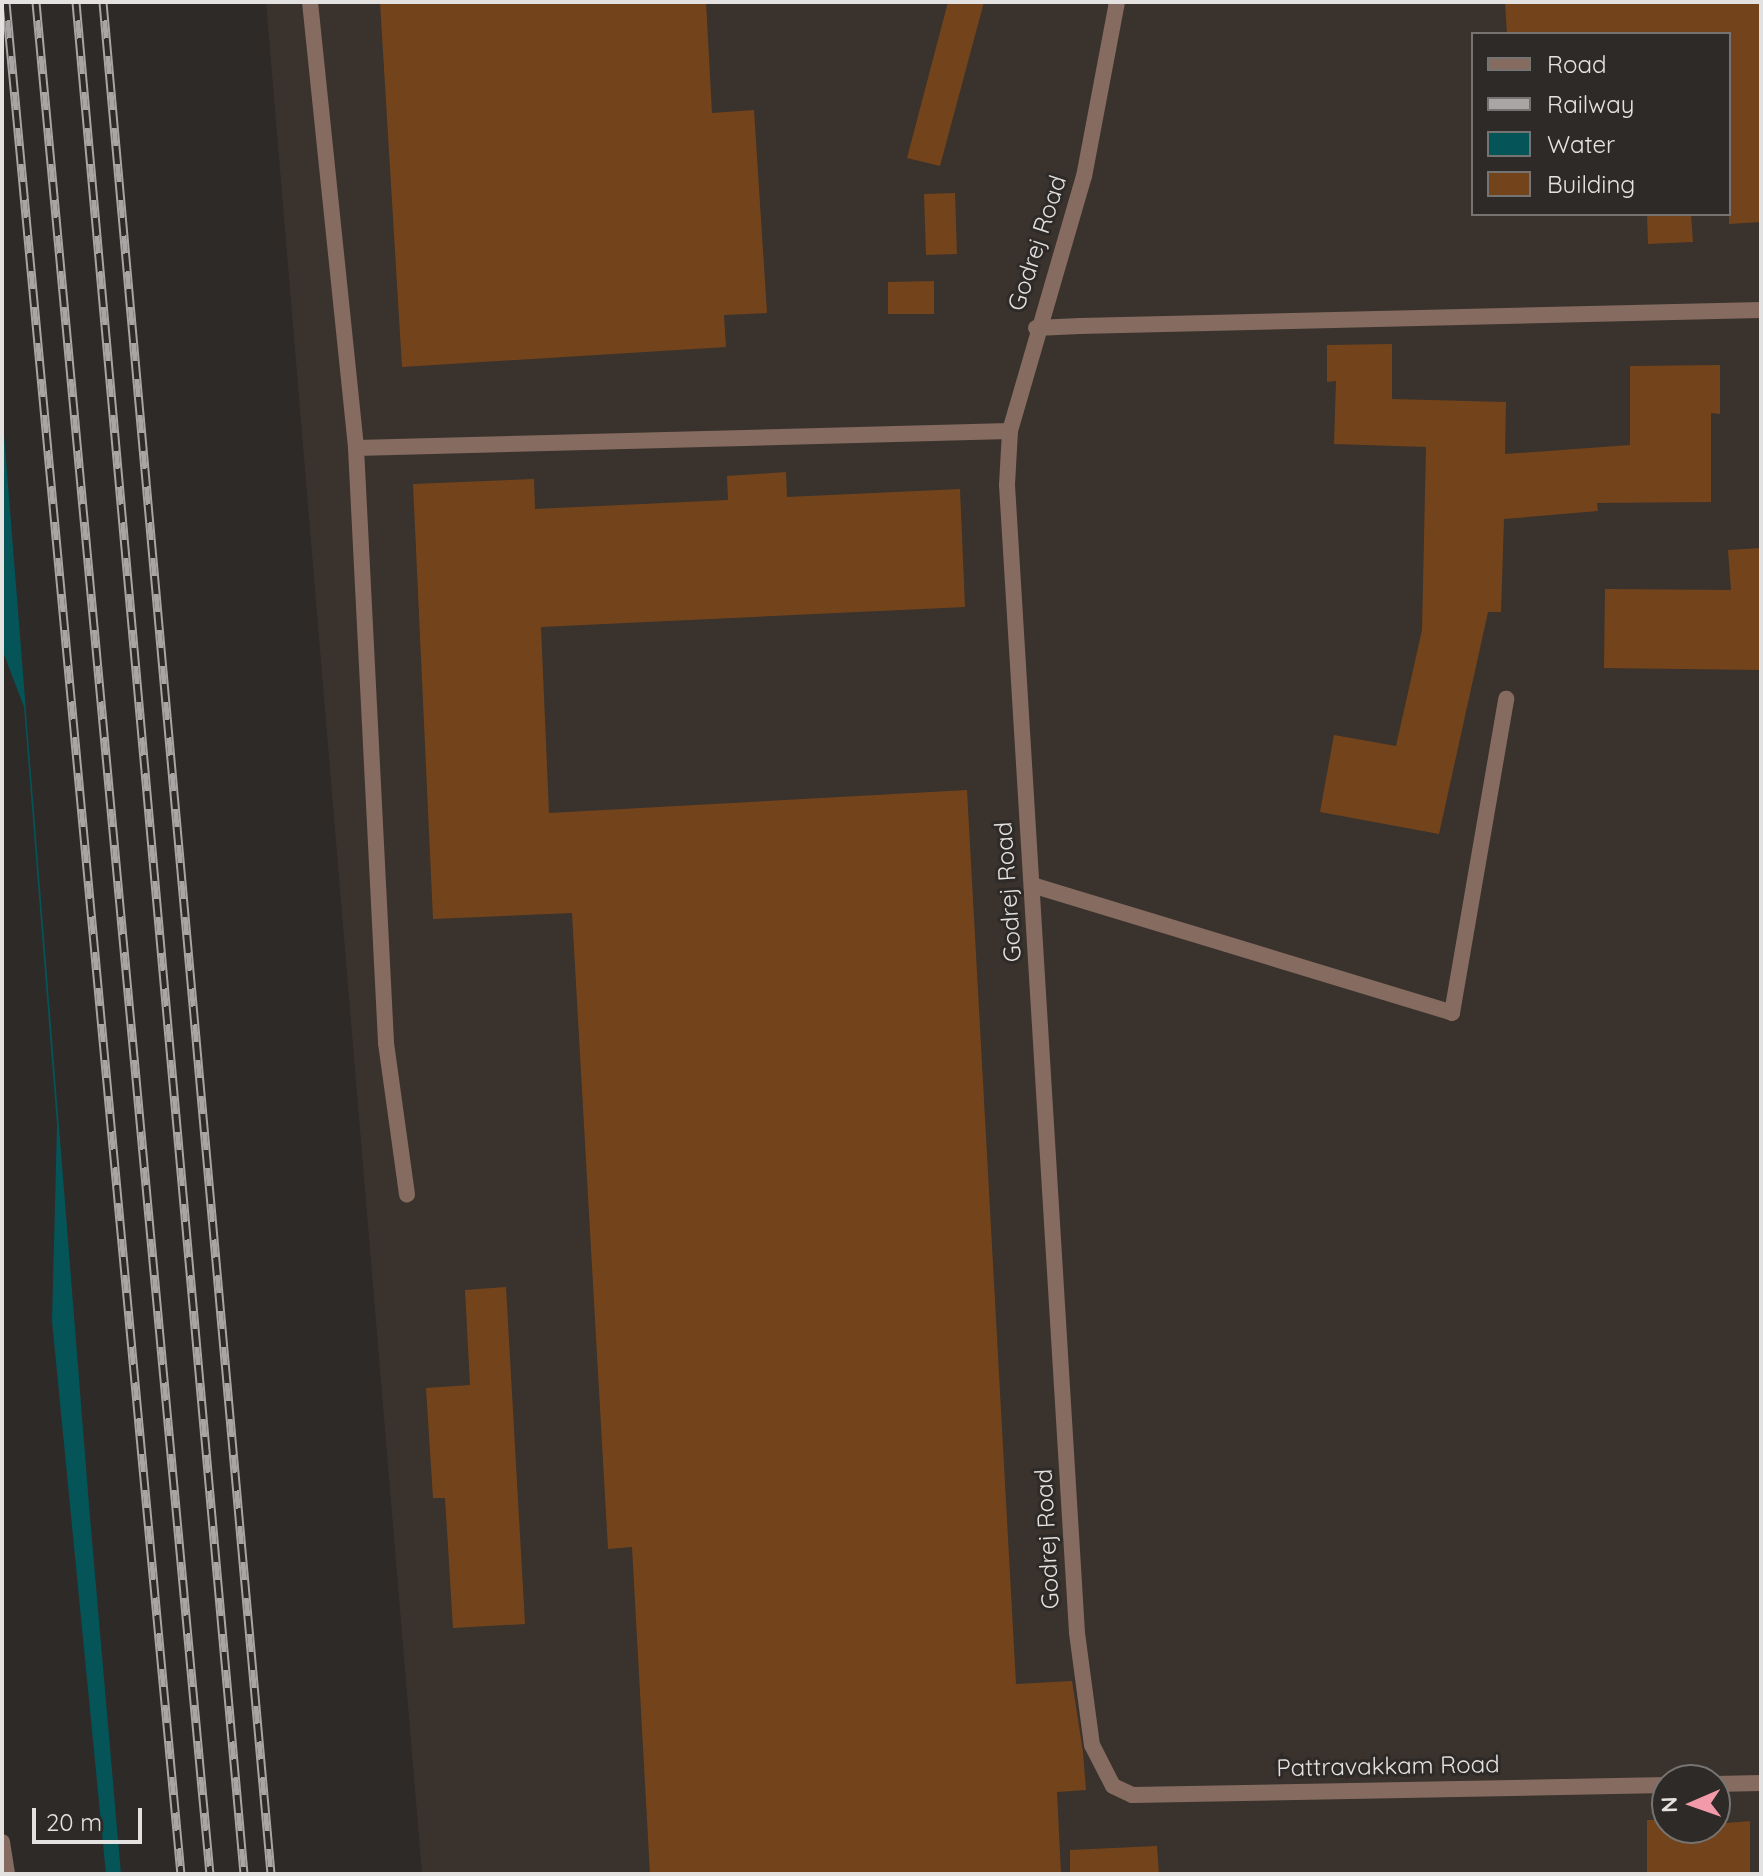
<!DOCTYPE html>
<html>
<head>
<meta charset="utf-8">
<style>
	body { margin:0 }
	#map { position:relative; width:1763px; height:1876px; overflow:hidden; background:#2d2a28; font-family:Quicksand,sans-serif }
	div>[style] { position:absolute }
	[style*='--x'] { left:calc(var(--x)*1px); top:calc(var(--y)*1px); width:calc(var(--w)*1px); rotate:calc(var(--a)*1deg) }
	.built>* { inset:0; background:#3a322c }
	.water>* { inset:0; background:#055458 }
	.building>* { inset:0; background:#73441b }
	.lane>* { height:16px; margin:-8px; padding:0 8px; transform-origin:8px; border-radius:8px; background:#856b60 }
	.street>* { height:16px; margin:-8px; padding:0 8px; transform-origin:8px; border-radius:8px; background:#856b60 }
	.rail>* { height:9px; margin-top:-4.5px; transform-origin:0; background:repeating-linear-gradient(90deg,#2d2a28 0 18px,#a8a5a4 0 36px); box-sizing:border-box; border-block:2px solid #a8a5a4 }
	span { translate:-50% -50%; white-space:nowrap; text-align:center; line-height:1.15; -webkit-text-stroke:6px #2d2a28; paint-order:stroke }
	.street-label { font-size:24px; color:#e4e2e1 }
	.frame { position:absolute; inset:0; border:4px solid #e4e2e1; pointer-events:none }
	.legend { position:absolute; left:1471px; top:32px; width:260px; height:184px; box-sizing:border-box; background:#2d2a28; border:2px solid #767472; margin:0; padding:10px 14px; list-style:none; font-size:24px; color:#e4e2e1 }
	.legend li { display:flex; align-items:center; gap:16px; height:40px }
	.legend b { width:40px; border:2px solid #767472 }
	.north { position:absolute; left:1651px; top:1764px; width:80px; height:80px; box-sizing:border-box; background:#2d2a28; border:2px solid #767472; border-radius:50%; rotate:268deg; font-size:22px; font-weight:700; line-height:32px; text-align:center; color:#e4e2e1 }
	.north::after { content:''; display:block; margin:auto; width:28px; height:36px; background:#f39aaa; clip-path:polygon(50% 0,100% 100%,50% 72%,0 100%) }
	.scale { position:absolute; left:32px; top:1808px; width:110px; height:36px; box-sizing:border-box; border:4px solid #e4e2e1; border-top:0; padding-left:10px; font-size:24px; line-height:28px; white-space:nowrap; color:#e4e2e1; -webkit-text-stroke:6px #2d2a28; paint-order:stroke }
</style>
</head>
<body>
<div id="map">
	<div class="built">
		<div style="clip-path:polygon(evenodd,266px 2px,1761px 2px,1761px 1874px,422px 1874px,266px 2px,1473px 34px,1729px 34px,1729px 214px,1473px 214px,1473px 34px,266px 2px,1667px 1780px,1715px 1780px,1715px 1828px,1667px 1828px,1667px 1780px)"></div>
	</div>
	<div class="water">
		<div style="clip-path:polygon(2px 409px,90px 1517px,121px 1874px,106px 1874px,52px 1321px,57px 1125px,24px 707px,2px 649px)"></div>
	</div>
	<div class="building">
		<div style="clip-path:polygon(380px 2px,706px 2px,712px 113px,754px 110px,767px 313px,724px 315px,726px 347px,402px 367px)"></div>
		<div style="clip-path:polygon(948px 2px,984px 2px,940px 166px,907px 158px)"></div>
		<div style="clip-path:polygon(1505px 2px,1761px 2px,1761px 222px,1729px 224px,1729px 34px,1507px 34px)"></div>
		<div style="clip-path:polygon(955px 193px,957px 254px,926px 255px,924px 194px)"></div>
		<div style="clip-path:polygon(1647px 214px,1691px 214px,1693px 242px,1648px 244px)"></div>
		<div style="clip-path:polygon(934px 281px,934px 314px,888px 314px,888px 282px)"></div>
		<div style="clip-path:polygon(1392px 344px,1392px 399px,1506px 402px,1505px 454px,1630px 445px,1630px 366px,1720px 365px,1720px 414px,1711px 413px,1711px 502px,1597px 503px,1598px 511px,1504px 519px,1501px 612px,1488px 612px,1439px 834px,1320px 812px,1334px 735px,1396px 746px,1422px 630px,1426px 447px,1334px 444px,1336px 381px,1327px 382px,1327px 345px)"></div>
		<div style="clip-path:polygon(786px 472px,787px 497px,960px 489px,965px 607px,541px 627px,549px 813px,967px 790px,1016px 1684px,1072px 1681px,1083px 1752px,1086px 1790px,1057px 1792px,1061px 1874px,650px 1874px,632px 1547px,608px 1549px,572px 913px,433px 919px,413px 484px,534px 479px,535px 509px,728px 500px,727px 476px)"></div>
		<div style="clip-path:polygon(1761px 548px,1761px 670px,1604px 668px,1605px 589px,1731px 590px,1728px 550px)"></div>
		<div style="clip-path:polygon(506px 1287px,525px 1624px,453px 1628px,445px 1498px,433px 1498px,426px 1388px,470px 1385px,465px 1290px)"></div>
		<div style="clip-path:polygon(1647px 1820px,1667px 1820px,1667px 1828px,1750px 1821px,1750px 1874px,1647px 1874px)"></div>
		<div style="clip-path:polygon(1157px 1846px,1159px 1874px,1070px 1874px,1070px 1850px)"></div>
	</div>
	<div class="lane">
		<div style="--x:310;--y:2;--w:448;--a:84.1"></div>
		<div style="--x:356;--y:448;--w:654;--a:-1.49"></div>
		<div style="--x:1117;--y:2;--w:177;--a:100.7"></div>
		<div style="--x:1084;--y:176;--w:266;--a:106.2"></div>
		<div style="--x:1010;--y:431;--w:54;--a:93.2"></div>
		<div style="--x:1007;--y:485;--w:1150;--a:86.51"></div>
		<div style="--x:1077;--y:1633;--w:113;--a:82.4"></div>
		<div style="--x:1092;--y:1745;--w:46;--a:62.9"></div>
		<div style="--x:1113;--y:1786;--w:21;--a:25"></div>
		<div style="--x:1132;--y:1795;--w:535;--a:-1.07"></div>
		<div style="--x:1036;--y:328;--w:44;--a:-2.6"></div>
		<div style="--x:356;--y:448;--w:596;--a:87.11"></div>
		<div style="--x:386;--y:1043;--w:153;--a:82.1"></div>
		<div style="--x:1715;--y:1784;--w:46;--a:-1.2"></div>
	</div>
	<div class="street">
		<div style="--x:1080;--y:326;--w:681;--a:-1.35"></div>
		<div style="--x:1032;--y:885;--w:439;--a:16.9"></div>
		<div style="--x:1452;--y:1013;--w:319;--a:-80.2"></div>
		<div style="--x:2;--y:1842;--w:32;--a:81"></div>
	</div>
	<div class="rail">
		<div style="--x:6;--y:2;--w:1880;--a:84.66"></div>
		<div style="--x:36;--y:2;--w:1880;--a:84.69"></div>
		<div style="--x:76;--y:2;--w:1880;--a:84.87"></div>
		<div style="--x:103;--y:2;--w:1880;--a:84.87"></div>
	</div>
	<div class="street-label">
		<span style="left:1037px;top:243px;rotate:-72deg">Godrej Road</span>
		<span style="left:1008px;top:892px;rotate:-94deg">Godrej Road</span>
		<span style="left:1047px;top:1539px;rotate:-93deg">Godrej Road</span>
		<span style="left:1388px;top:1766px;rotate:-1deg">Pattravakkam Road</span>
	</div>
	<div class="frame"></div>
	<ul class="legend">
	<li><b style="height:10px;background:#856b60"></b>Road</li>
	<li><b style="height:10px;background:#a8a5a4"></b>Railway</li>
	<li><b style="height:22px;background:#055458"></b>Water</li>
	<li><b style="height:22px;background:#73441b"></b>Building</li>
	</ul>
	<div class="north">N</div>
	<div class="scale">20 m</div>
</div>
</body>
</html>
